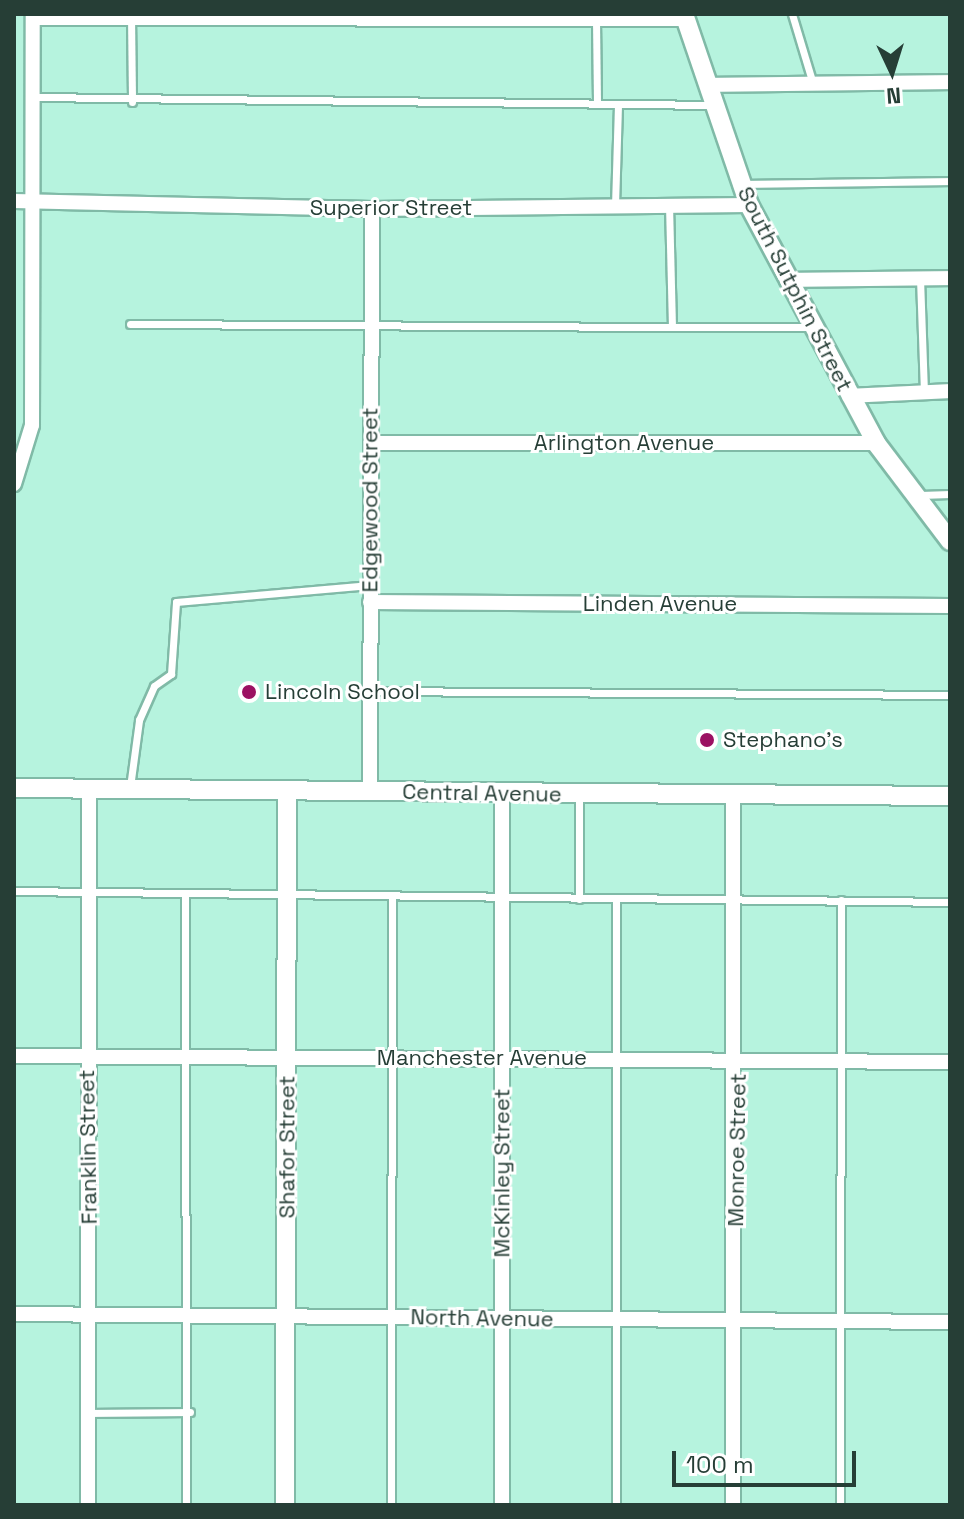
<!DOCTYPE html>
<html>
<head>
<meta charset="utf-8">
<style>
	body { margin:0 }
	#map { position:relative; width:964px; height:1519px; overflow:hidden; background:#b6f3de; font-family:"Space Grotesk",sans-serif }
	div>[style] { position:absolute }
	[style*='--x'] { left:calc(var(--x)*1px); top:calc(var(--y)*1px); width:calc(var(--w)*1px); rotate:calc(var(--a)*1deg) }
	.roads { filter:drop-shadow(2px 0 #80baa7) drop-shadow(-2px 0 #80baa7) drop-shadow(0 2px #80baa7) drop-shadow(0 -2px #80baa7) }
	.service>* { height:7px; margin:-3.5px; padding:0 3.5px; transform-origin:3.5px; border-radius:3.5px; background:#fff }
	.minor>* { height:14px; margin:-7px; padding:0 7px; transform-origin:7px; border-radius:7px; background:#fff }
	.tertiary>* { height:18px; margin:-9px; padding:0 9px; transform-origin:9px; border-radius:9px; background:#fff }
	.dots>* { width:22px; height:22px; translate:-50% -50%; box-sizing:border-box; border:4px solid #fff; border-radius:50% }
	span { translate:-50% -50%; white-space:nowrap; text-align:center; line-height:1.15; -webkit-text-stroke:6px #fff; paint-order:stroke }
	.street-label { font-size:22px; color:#263e36 }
	.poi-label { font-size:22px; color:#263e36 }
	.left { translate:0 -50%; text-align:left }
	.frame { position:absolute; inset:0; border:16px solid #263e36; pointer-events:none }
	.north { position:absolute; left:852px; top:32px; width:80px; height:80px; -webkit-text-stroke:6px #fff; paint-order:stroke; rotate:176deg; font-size:22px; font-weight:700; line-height:32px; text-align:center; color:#263e36 }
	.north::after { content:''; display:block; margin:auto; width:28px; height:36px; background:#263e36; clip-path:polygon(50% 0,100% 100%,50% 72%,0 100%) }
	.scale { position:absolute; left:672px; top:1451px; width:184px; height:36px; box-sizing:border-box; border:4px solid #263e36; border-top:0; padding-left:10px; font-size:24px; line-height:28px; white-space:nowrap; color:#263e36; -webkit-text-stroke:6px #fff; paint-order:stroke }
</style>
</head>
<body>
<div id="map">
	<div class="roads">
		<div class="service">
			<div style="--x:792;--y:14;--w:73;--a:73.3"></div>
			<div style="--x:131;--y:16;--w:86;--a:89.3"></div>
			<div style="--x:596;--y:20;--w:84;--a:89.3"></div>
			<div style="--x:32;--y:97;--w:680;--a:0.67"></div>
			<div style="--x:744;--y:184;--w:206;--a:-0.8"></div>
			<div style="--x:615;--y:206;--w:102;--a:-88.3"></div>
			<div style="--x:920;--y:278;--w:114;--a:88"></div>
			<div style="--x:130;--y:324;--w:542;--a:0.32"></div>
			<div style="--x:672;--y:327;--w:120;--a:-91.4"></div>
			<div style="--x:672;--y:327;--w:140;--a:0"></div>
			<div style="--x:920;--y:495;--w:30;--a:-2"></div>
			<div style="--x:368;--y:691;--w:582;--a:0.39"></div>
			<div style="--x:130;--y:787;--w:68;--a:-82.3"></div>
			<div style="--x:139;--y:720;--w:37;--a:-66"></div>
			<div style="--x:154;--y:686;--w:21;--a:-35"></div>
			<div style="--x:171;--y:674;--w:72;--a:-86"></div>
			<div style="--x:176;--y:602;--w:195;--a:-5"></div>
			<div style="--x:14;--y:891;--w:936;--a:0.67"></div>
			<div style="--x:185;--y:894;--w:611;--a:89.91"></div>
			<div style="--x:579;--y:899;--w:105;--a:-90"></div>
			<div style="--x:89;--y:1413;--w:101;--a:-0.6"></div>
			<div style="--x:391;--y:1505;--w:606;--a:-89.91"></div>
			<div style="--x:616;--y:1505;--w:605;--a:-90"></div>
			<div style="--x:840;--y:1505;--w:605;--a:-89.91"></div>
		</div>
		<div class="minor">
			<div style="--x:33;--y:18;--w:653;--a:0.09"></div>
			<div style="--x:707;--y:85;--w:243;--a:-0.7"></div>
			<div style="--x:14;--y:201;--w:358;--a:1.3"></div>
			<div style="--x:372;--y:209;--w:377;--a:-0.6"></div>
			<div style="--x:787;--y:280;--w:163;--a:-0.7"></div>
			<div style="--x:849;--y:396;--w:101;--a:-2.8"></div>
			<div style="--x:371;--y:443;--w:505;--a:0"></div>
			<div style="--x:14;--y:484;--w:62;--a:-73"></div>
			<div style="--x:32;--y:425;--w:411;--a:-89.9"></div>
			<div style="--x:370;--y:602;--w:580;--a:0.4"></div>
			<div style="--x:370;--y:792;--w:583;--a:-89.8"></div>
			<div style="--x:14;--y:1056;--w:936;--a:0.37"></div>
			<div style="--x:14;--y:1314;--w:936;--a:0.49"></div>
			<div style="--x:88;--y:1505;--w:716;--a:-89.92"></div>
			<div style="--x:502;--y:1505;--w:711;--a:-90"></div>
			<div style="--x:733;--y:1505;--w:710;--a:-90"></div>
		</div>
		<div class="tertiary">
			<div style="--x:684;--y:14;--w:202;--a:71.2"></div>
			<div style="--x:749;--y:205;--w:270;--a:61.9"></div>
			<div style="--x:876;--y:443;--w:123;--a:52.9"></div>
			<div style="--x:14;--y:788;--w:936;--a:0.49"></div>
			<div style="--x:285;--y:1505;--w:715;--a:-89.84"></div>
		</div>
	</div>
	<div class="dots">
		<div style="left:249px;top:692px;background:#9b1162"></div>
		<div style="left:707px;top:740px;background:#9b1162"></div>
	</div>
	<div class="street-label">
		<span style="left:391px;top:208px">Superior Street</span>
		<span style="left:795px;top:289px;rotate:63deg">South Sutphin Street</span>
		<span style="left:624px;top:443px">Arlington Avenue</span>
		<span style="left:370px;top:500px;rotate:-90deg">Edgewood Street</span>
		<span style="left:660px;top:604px">Linden Avenue</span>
		<span style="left:482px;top:793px;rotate:1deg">Central Avenue</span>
		<span style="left:482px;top:1058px">Manchester Avenue</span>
		<span style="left:88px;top:1147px;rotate:-91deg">Franklin Street</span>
		<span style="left:287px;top:1147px;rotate:-90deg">Shafor Street</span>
		<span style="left:737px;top:1150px;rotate:-89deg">Monroe Street</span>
		<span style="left:502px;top:1173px;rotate:-90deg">McKinley Street</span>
		<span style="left:482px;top:1318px;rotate:1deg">North Avenue</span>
	</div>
	<div class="poi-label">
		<span class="left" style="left:265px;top:692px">Lincoln School</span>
		<span class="left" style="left:723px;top:740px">Stephano’s</span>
	</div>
	<div class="frame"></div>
	<div class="north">N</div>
	<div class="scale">100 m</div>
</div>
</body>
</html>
